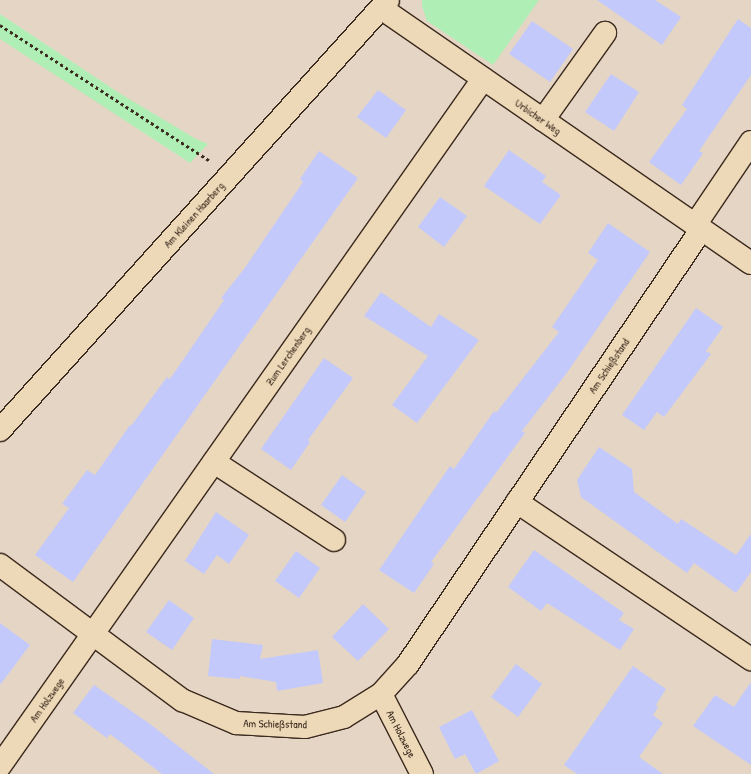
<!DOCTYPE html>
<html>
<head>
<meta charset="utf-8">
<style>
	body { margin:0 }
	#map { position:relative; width:751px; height:774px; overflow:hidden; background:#e5d5c5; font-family:"Patrick Hand",sans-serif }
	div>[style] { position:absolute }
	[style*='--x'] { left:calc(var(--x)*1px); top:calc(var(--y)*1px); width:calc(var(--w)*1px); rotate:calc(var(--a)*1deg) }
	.green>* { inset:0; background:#afefb6 }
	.building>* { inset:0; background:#c3c9fb }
	.path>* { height:2.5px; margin-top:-1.25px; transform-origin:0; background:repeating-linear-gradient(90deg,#3b2a1e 0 3px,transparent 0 6px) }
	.roads { filter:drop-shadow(1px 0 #3b2a1e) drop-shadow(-1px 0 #3b2a1e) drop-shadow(0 1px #3b2a1e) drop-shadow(0 -1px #3b2a1e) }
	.minor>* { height:22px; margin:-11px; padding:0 11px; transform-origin:11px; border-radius:11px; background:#edd8b7 }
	span { translate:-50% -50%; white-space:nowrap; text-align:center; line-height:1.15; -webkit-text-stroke:3px #edd8b7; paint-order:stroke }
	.street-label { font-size:11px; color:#3b2a1e }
</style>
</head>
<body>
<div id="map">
	<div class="green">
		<div style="clip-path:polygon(422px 0,539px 0,493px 65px,427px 21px,422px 6px)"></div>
		<div style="clip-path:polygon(0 14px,119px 93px,196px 139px,208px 144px,190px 163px,0 39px)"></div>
	</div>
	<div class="building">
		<div style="clip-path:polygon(597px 0,655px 0,681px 17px,662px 45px)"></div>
		<div style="clip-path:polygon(738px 19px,751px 28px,751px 75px,699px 151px,703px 153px,681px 185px,649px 162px,687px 109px,682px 105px)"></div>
		<div style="clip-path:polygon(532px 21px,573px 49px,550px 82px,509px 54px)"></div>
		<div style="clip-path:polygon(611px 74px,639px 92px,614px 131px,585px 112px)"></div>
		<div style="clip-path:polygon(378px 90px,406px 110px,386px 138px,357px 117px)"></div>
		<div style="clip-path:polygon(509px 150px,546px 176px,542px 182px,561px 195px,540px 224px,484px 186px)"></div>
		<div style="clip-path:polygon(319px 151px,358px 178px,73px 582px,35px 555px,69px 508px,62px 504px,87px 470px,95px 475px,130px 425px,131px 426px,167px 377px,170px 379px,224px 300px,221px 298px,244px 269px,303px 182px,300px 179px)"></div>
		<div style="clip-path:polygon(440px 197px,467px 216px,444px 247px,418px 227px)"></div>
		<div style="clip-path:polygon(608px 223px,650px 252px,566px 374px,522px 431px,525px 433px,431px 562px,434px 564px,414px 593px,379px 570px,450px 466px,454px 469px,494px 411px,496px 413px,559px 332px,552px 327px,598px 260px,588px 253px)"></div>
		<div style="clip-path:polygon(381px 292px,431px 327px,439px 314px,479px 340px,417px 423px,392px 405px,428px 356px,364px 316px)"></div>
		<div style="clip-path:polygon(696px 308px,723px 327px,706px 351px,711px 354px,664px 417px,657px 412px,644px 430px,622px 415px)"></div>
		<div style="clip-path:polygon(324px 358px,353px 378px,308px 440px,310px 442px,291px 470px,261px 449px)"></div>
		<div style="clip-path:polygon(599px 447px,632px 469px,634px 492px,678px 524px,681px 519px,736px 555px,751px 534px,751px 572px,736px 593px,694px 563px,687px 573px,581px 497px,577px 480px)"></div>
		<div style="clip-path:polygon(342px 475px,366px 492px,345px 522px,321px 505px)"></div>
		<div style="clip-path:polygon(216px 512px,249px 535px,229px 564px,217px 555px,204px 574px,185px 561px)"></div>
		<div style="clip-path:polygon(534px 550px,624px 613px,619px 620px,634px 629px,620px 650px,547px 603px,541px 611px,508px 587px)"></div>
		<div style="clip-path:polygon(296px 551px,320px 568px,299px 598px,275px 581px)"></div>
		<div style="clip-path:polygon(169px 600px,194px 618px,172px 650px,146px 632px)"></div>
		<div style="clip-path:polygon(363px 604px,389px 629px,358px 661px,332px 637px)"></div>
		<div style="clip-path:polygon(0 623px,30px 645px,0 685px)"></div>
		<div style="clip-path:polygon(212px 639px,263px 645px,260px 659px,318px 650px,323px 683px,277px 691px,276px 682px,240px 676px,240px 679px,208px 676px)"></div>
		<div style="clip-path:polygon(516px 664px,542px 684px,518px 717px,491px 697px)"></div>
		<div style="clip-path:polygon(633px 666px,666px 689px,656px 705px,658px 707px,653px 715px,663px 723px,639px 757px,663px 774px,577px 774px,564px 765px)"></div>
		<div style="clip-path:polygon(751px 682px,751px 765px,693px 726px,715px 695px,734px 707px)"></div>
		<div style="clip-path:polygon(94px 685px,150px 724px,214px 774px,162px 774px,110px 734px,107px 738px,73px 713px)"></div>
		<div style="clip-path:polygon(472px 710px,499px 761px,476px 774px,465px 754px,455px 759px,439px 727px)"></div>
	</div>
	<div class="path">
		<div style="--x:0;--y:25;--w:249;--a:32.9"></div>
	</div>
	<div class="roads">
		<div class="minor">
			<div style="--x:381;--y:8;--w:449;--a:34.6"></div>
			<div style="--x:543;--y:120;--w:107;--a:-54.5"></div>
			<div style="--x:695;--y:225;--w:100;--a:-56"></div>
			<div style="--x:0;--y:430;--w:579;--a:-47.94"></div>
			<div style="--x:214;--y:462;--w:143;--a:33"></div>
			<div style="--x:517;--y:502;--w:282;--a:33.9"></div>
			<div style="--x:0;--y:565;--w:227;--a:36.6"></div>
			<div style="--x:182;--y:700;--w:59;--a:23.1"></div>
			<div style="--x:236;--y:723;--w:69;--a:3.3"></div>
			<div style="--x:305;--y:727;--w:40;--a:-14.4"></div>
			<div style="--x:344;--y:717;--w:44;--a:-31.9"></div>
			<div style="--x:381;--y:694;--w:40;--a:-48"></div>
			<div style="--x:408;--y:664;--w:524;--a:-55.98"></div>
			<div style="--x:381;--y:694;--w:90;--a:62.9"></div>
			<div style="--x:0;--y:766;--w:840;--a:-54.89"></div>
		</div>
	</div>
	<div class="street-label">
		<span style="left:538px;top:117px;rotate:35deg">Urbicher Weg</span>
		<span style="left:194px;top:215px;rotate:-48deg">Am Kleinen Haarberg</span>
		<span style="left:288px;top:356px;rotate:-55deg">Zum Lerchenberg</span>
		<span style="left:609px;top:366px;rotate:-56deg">Am Schießstand</span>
		<span style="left:47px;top:700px;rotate:-55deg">Am Holzwege</span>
		<span style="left:275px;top:724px;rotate:1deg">Am Schießstand</span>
		<span style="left:401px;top:734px;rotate:63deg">Am Holzwege</span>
	</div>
</div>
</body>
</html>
